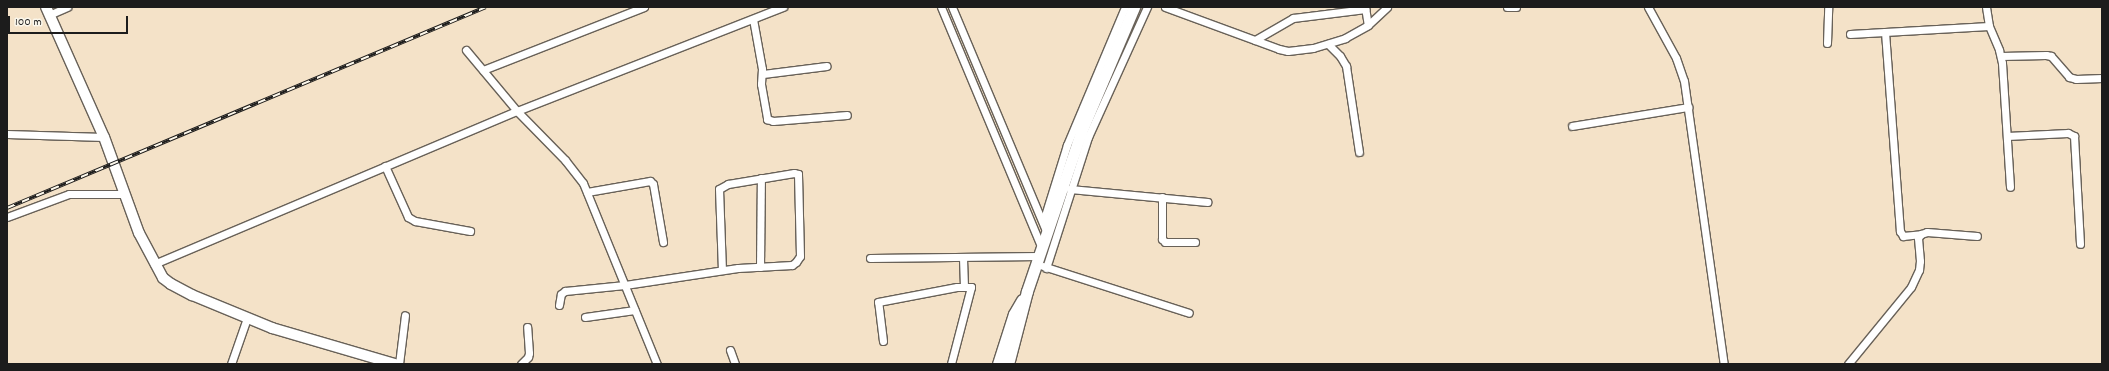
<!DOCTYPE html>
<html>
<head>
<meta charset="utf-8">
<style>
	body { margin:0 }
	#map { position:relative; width:2109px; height:371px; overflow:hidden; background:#f4e2c8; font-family:Dekko,sans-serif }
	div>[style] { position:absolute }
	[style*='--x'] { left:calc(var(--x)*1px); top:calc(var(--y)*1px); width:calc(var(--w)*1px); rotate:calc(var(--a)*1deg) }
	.roads { filter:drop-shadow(1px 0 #686158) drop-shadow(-1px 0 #686158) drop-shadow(0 1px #686158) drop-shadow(0 -1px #686158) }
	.minor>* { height:7px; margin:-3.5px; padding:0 3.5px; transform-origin:3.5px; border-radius:3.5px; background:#fff }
	.secondary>* { height:10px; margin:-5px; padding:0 5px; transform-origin:5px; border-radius:5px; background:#fff }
	.primary>* { height:11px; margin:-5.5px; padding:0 5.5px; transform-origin:5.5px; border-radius:5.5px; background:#fff }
	.rail>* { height:4px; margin-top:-2px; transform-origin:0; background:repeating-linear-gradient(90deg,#fbf7ec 0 8px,#1c1c1c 0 16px); box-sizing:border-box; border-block:1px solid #1c1c1c }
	span { translate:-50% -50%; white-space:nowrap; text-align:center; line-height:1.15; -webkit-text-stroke:4px #fbf7ec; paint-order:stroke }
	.frame { position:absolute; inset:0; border:8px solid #1c1c1c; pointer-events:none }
	.scale { position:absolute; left:8px; top:16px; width:120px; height:18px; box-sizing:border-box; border:2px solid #1c1c1c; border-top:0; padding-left:5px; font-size:12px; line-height:14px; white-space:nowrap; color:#1c1c1c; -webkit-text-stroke:3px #fbf7ec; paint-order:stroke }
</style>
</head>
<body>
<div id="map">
	<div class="roads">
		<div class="minor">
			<div style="--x:941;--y:7;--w:261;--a:67.3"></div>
			<div style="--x:952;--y:7;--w:245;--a:67.2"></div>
			<div style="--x:1165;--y:7;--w:121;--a:20.2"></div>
			<div style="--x:1279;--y:49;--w:9;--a:13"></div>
			<div style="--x:1288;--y:51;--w:25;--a:-7"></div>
			<div style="--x:1313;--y:48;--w:34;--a:-17"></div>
			<div style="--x:1345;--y:38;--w:26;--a:-29"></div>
			<div style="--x:1368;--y:25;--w:26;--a:-43"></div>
			<div style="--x:1365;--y:7;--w:18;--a:81"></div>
			<div style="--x:1507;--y:7;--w:9;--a:0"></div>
			<div style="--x:1648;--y:7;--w:58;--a:61.2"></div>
			<div style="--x:1676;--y:58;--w:24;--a:71"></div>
			<div style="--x:1684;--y:81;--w:286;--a:82"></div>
			<div style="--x:1986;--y:7;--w:19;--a:81"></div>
			<div style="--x:1989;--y:26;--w:26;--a:67"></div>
			<div style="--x:1999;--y:50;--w:13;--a:77"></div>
			<div style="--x:2002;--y:63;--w:124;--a:86.3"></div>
			<div style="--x:49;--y:15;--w:20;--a:-24"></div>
			<div style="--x:753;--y:19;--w:51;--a:79.8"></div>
			<div style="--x:762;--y:69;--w:15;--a:94"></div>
			<div style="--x:761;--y:84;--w:36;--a:80"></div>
			<div style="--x:767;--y:119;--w:6;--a:18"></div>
			<div style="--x:773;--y:121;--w:74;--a:-4.6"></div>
			<div style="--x:1885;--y:32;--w:200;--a:85.7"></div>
			<div style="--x:1900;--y:231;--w:6;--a:59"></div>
			<div style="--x:1903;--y:236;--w:18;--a:-6"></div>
			<div style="--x:1850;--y:34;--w:139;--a:-3.3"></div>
			<div style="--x:1255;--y:40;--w:44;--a:-30.1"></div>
			<div style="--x:1293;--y:18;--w:73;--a:-7.1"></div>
			<div style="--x:1827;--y:43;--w:36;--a:-88"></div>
			<div style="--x:1328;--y:44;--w:17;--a:45"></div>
			<div style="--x:1340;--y:56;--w:12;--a:59"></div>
			<div style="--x:1346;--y:66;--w:87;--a:81.4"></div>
			<div style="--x:466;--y:50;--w:80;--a:50.1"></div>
			<div style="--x:517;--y:111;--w:69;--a:45.6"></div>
			<div style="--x:565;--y:160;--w:29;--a:52"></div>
			<div style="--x:583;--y:183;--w:196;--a:67.8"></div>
			<div style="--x:2001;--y:56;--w:45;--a:-1.3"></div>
			<div style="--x:2046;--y:55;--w:5;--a:11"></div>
			<div style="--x:2051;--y:56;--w:28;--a:49"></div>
			<div style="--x:2069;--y:77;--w:7;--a:16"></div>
			<div style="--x:2076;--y:79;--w:26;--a:-2"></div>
			<div style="--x:483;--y:70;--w:173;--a:-21.4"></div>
			<div style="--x:763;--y:74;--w:64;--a:-7.2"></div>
			<div style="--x:1572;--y:126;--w:118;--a:-9.3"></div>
			<div style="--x:7;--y:134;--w:97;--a:1.8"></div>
			<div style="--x:2007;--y:136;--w:61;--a:-2.8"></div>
			<div style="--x:2068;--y:133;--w:7;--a:27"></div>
			<div style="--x:2074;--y:136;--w:108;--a:86.8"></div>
			<div style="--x:385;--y:166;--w:56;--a:65.7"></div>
			<div style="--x:408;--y:217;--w:8;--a:30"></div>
			<div style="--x:415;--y:221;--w:56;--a:10.3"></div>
			<div style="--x:1070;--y:189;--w:138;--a:5.4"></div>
			<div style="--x:587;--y:192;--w:64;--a:-9.9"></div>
			<div style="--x:650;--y:181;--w:4;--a:45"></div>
			<div style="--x:653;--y:184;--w:59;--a:80.2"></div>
			<div style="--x:1162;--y:197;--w:42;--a:90"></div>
			<div style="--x:1162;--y:239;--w:4;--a:45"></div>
			<div style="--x:1165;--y:242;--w:30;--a:0"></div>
			<div style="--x:7;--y:217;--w:66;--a:-20.4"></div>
			<div style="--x:69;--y:194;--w:55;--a:0"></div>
			<div style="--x:1043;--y:222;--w:81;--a:-72.7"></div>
			<div style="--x:1067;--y:145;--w:150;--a:-67.2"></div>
			<div style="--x:870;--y:258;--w:169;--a:-0.7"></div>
			<div style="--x:963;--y:258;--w:29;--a:88"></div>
			<div style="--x:154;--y:264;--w:394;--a:-22.9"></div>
			<div style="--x:517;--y:111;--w:286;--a:-21.4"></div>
			<div style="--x:1043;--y:266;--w:153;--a:17.8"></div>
			<div style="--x:760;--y:267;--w:89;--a:-89.4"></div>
			<div style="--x:1046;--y:268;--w:138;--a:-72.2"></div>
			<div style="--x:1088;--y:137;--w:143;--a:-65.6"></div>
			<div style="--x:559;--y:305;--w:11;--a:-80"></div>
			<div style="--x:561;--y:294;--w:5;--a:-37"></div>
			<div style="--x:565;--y:291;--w:60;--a:-5.7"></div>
			<div style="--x:625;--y:285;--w:114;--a:-8.6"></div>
			<div style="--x:738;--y:268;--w:54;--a:-3.2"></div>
			<div style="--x:792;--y:265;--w:5;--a:-37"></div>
			<div style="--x:796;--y:262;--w:7;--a:-56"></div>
			<div style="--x:800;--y:256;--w:82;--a:-91.4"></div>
			<div style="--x:798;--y:174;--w:4;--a:-166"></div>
			<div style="--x:794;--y:173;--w:67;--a:170.5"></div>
			<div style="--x:728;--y:184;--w:10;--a:151"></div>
			<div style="--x:719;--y:189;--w:81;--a:87.9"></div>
			<div style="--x:585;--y:317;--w:50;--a:-8"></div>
			<div style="--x:883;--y:341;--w:39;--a:-97"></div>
			<div style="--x:878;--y:302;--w:80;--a:-10.8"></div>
			<div style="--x:957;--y:287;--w:14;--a:0"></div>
			<div style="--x:971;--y:287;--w:80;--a:104.6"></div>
			<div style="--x:730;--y:350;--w:15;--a:70"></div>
			<div style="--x:231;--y:364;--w:49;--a:-70.8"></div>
			<div style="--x:399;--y:364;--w:49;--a:-83"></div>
			<div style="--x:521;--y:364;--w:10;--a:-45"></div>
			<div style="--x:528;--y:357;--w:4;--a:-76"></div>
			<div style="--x:529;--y:353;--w:26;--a:-94"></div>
			<div style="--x:1848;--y:364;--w:99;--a:-50.7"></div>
			<div style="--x:1911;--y:287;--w:19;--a:-65"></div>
			<div style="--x:1919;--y:270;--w:9;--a:-84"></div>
			<div style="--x:1920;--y:261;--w:23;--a:-95"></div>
			<div style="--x:1918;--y:238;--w:5;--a:-53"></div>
			<div style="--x:1921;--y:234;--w:6;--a:-18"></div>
			<div style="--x:1927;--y:232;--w:50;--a:4.6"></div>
		</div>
		<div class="secondary">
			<div style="--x:46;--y:7;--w:142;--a:66"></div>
			<div style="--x:104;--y:137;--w:102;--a:70"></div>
			<div style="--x:139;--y:233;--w:51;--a:61.9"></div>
			<div style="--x:163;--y:278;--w:10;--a:37"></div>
			<div style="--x:171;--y:284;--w:24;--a:28"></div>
			<div style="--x:192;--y:295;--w:87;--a:22.4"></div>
			<div style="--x:272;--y:328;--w:128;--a:16.3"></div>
		</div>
		<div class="primary">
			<div style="--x:998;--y:364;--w:52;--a:-72.3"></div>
			<div style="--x:1014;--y:314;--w:16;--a:-60"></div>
			<div style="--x:1008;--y:364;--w:75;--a:-75.4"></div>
			<div style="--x:1027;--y:291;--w:168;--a:-71.2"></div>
			<div style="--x:1081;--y:132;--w:136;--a:-67"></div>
		</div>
	</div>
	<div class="rail">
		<div style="--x:7;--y:208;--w:519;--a:-22.76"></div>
	</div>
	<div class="frame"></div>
	<div class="scale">100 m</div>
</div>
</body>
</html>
